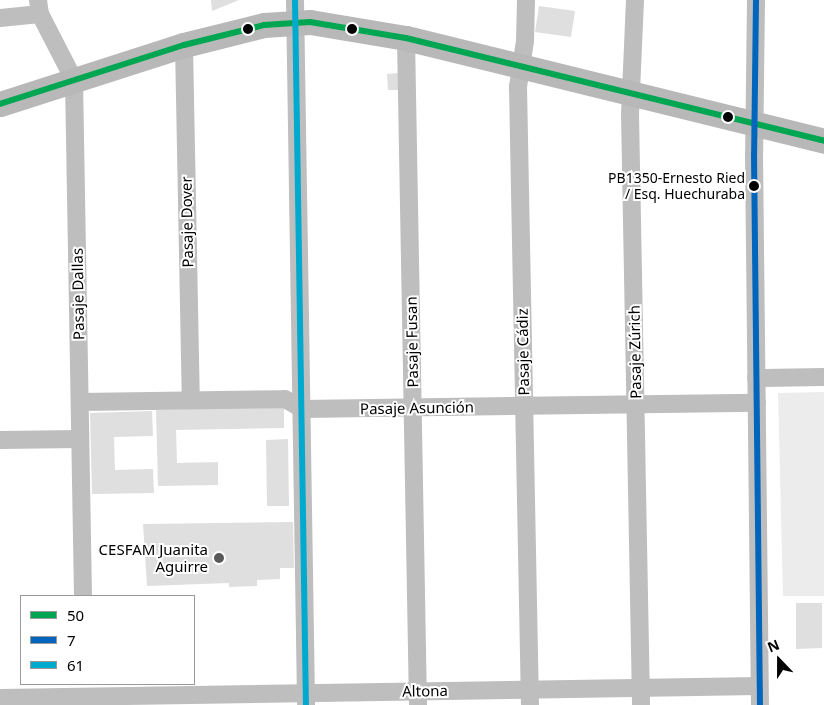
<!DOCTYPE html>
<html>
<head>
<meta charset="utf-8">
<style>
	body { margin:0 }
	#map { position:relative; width:824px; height:705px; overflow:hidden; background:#fff; font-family:"Noto Sans",sans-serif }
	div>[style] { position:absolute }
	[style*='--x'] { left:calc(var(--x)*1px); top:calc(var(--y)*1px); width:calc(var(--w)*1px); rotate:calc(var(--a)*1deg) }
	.green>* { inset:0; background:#ececec }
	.building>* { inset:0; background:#dfdfdf }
	.street>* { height:18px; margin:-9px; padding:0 9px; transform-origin:9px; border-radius:9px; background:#bebebe }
	.secondary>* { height:25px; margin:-12.5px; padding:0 12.5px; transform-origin:12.5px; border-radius:12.5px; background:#b8b8b8 }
	.bus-1>* { height:6px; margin:-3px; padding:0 3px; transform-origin:3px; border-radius:3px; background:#00a651 }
	.bus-2>* { height:6px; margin:-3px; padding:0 3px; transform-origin:3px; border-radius:3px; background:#0065bd }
	.bus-3>* { height:6px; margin:-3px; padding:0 3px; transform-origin:3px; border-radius:3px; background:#00a9ce }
	.dots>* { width:14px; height:14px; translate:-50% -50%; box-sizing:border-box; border:2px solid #fff; border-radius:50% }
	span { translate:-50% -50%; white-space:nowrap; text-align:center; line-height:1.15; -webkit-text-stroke:4px #fff; paint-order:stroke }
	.bus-label { font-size:14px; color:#000 }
	.right { translate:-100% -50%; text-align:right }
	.street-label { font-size:15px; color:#000 }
	.poi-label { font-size:15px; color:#000 }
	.legend { position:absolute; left:20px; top:595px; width:175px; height:90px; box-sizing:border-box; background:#fff; border:1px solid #999; margin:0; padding:6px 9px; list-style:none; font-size:15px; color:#000 }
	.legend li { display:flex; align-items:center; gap:10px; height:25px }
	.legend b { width:25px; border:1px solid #999 }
	.north { position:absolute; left:754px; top:635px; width:50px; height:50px; -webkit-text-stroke:4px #fff; paint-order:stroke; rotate:338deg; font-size:14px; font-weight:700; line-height:20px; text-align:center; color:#000 }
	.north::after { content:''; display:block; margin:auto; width:18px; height:22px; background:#000; clip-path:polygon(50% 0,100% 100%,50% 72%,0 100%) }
</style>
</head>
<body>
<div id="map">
	<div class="green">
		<div style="clip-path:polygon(824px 392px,824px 596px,783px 596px,778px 393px)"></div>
	</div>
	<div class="building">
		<div style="clip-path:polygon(211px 0,239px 0,212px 11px)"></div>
		<div style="clip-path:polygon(539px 6px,575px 11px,571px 37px,535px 32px)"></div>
		<div style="clip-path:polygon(399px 73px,400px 90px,388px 90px,387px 74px)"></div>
		<div style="clip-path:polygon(284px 406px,284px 428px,176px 430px,177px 463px,218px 462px,218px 485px,158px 486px,156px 410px)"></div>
		<div style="clip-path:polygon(152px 411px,153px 436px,114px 437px,115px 470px,153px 469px,154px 493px,92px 494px,90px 413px)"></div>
		<div style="clip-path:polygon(288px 439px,289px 506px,267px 506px,266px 440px)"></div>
		<div style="clip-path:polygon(293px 522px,294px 568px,280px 568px,280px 579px,257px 580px,257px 586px,229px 587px,229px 583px,147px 586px,143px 524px)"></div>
		<div style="clip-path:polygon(796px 603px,822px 603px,822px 648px,796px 649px)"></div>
	</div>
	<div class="street">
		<div style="--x:38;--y:0;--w:14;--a:82"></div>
		<div style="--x:40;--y:14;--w:74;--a:62.7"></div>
		<div style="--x:74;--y:80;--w:516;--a:89"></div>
		<div style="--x:295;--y:0;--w:704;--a:89.1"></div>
		<div style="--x:526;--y:0;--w:41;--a:91.4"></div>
		<div style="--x:525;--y:41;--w:47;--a:98.7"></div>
		<div style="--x:518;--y:87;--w:618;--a:88.89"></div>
		<div style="--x:635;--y:0;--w:114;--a:92.5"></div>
		<div style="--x:630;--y:114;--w:591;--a:88.93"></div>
		<div style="--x:756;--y:0;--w:154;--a:90.7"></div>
		<div style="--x:754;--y:154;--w:551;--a:89.38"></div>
		<div style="--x:0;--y:18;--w:40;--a:-5.7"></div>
		<div style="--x:406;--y:38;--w:667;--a:88.97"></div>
		<div style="--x:184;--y:45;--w:355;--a:88.9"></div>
		<div style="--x:756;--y:378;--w:68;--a:-0.8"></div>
		<div style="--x:80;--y:402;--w:205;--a:-0.8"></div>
		<div style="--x:285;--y:399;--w:20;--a:30"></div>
		<div style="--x:302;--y:409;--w:455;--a:-0.8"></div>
		<div style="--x:0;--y:440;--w:80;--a:-0.7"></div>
		<div style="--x:0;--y:698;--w:759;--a:-0.91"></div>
	</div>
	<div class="secondary">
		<div style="--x:0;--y:104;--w:193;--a:-17.8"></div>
		<div style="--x:184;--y:45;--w:82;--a:-14"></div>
		<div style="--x:264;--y:25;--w:46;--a:-3.7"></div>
		<div style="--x:310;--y:22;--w:97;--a:9.5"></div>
		<div style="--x:406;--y:38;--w:431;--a:13.8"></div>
	</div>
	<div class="bus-1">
		<div style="--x:0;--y:104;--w:193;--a:-17.8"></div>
		<div style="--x:184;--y:45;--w:82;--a:-14"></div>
		<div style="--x:264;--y:25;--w:46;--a:-3.7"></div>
		<div style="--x:310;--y:22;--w:97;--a:9.5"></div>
		<div style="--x:406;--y:38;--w:431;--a:13.8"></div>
	</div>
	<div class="bus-2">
		<div style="--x:756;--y:0;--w:154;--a:90.7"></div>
		<div style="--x:754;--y:154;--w:551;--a:89.38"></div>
	</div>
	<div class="bus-3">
		<div style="--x:295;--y:0;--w:705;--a:89.11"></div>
	</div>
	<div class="dots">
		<div style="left:248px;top:29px;background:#000"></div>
		<div style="left:352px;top:29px;background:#000"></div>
		<div style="left:728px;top:117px;background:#000"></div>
		<div style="left:754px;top:186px;background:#000"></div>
		<div style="left:219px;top:558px;background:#595959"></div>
	</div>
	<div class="bus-label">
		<span class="right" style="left:745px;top:186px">PB1350-Ernesto Ried<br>/ Esq. Huechuraba</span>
	</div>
	<div class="street-label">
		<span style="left:187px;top:222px;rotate:-91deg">Pasaje Dover</span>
		<span style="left:78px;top:294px;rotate:-91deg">Pasaje Dallas</span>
		<span style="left:412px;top:342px;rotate:-91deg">Pasaje Fusan</span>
		<span style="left:523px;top:352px;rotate:-91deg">Pasaje Cádiz</span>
		<span style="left:635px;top:352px;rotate:-91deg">Pasaje Zúrich</span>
		<span style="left:417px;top:408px;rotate:-1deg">Pasaje Asunción</span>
		<span style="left:425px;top:691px;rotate:-1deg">Altona</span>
	</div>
	<div class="poi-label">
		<span class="right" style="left:208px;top:558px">CESFAM Juanita<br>Aguirre</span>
	</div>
	<ul class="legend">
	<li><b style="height:6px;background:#00a651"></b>50</li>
	<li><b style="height:6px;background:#0065bd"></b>7</li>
	<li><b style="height:6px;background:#00a9ce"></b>61</li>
	</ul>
	<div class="north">N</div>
</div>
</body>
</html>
